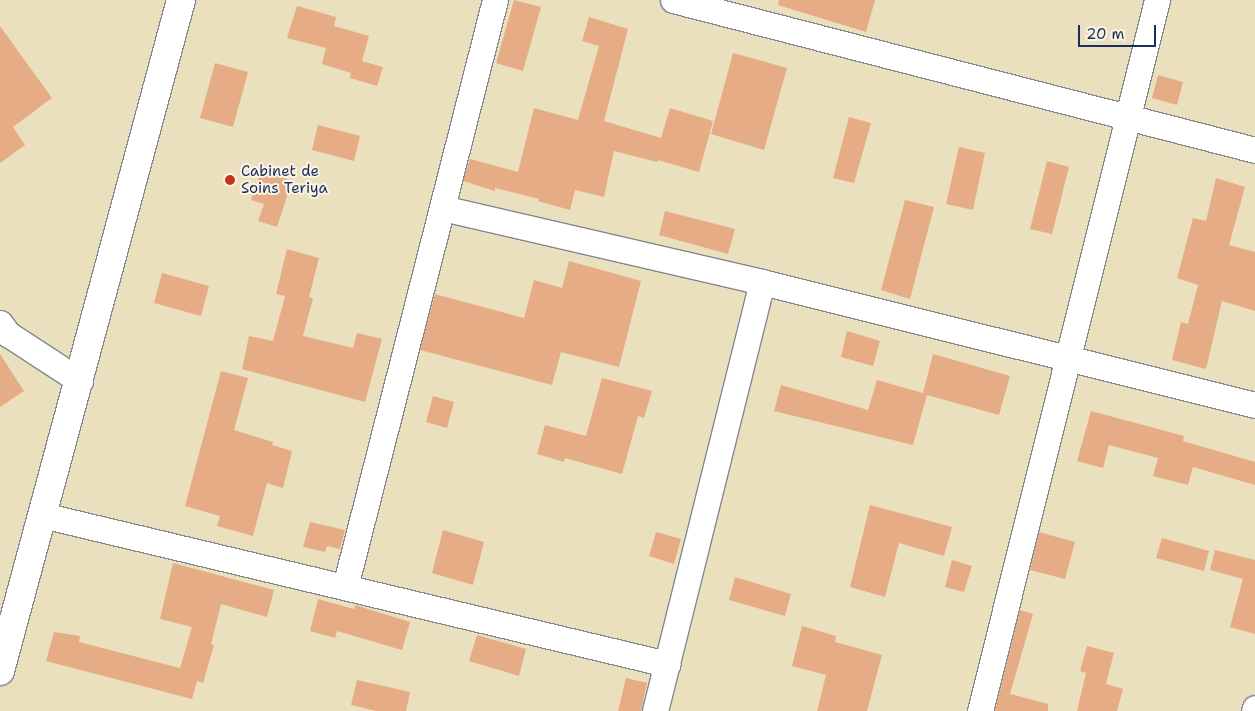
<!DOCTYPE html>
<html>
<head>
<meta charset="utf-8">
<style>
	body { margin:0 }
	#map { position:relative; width:1255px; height:711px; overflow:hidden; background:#ebe0bd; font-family:"Shantell Sans",sans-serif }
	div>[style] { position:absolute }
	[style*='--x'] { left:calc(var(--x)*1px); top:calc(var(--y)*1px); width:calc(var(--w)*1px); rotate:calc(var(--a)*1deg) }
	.building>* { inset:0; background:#e5ac85 }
	.roads { filter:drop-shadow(1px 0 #83888e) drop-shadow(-1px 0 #83888e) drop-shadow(0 1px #83888e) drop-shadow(0 -1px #83888e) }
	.street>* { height:25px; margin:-12.5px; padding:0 12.5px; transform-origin:12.5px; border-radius:12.5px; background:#fff }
	.secondary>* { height:28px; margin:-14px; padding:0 14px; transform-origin:14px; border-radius:14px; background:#fff }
	.dots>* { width:14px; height:14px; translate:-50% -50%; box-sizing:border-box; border:2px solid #fcf5e5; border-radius:50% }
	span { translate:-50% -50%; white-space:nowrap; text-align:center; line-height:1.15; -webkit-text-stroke:4px #fcf5e5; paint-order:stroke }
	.poi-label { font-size:15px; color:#1b2f5e }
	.left { translate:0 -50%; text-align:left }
	.scale { position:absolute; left:1078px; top:25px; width:78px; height:22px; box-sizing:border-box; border:2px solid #1b2f5e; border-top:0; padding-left:6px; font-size:15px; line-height:18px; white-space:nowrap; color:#1b2f5e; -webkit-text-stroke:4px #fcf5e5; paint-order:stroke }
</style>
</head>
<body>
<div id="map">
	<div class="building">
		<div style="clip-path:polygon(514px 0,541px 7px,523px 71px,496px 63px)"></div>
		<div style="clip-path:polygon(779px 0,875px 0,866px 32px,778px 5px)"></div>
		<div style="clip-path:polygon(297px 6px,336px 17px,334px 26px,369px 36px,362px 61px,383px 67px,377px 86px,350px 78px,351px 73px,322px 64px,326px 48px,287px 38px)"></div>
		<div style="clip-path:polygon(589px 17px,628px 29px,604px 121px,661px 138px,670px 108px,713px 121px,699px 172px,658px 160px,657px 162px,614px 151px,604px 197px,575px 190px,570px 210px,538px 201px,539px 199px,495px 188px,495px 191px,463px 181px,470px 159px,518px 172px,534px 108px,578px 120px,599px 46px,582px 41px)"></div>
		<div style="clip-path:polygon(0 26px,52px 98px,13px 127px,25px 145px,0 163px)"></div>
		<div style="clip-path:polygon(733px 53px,787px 68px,764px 150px,711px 134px)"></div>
		<div style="clip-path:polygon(215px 63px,248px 72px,233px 127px,200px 118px)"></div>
		<div style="clip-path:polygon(1158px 75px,1183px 82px,1177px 105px,1152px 98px)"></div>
		<div style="clip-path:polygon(849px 117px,871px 123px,854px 183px,833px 178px)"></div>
		<div style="clip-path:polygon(318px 125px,360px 136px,354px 161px,312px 150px)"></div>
		<div style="clip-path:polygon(959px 147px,985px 153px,973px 210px,946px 204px)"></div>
		<div style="clip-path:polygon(1047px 161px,1069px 167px,1052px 234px,1030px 229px)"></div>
		<div style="clip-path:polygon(261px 171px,292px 181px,277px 227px,258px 221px,264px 204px,251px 200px)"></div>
		<div style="clip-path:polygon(1216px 178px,1245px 187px,1229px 245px,1255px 252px,1255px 311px,1222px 301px,1206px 369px,1172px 360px,1181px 322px,1188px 324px,1198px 285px,1177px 278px,1193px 218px,1206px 221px)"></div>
		<div style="clip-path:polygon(905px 200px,934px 207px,910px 299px,881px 290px)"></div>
		<div style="clip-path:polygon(665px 211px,735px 229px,728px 254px,659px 235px)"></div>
		<div style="clip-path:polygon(287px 249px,319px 258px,309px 297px,313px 298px,303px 336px,353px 348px,357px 333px,382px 339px,365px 402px,242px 369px,249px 336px,273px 341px,285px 296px,276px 294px)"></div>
		<div style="clip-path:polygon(569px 261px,641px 281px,619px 367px,561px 352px,552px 385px,420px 350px,435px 294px,524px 318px,534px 280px,562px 288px)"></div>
		<div style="clip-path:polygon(162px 273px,209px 286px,201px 316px,154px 303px)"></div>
		<div style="clip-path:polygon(847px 331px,880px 341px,873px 366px,841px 357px)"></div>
		<div style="clip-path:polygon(0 354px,24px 391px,0 407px)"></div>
		<div style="clip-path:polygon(933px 354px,1010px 376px,999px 415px,927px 395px,913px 445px,774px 411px,781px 385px,868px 410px,877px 380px,923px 393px)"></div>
		<div style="clip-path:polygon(221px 371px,248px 378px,234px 430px,273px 442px,272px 445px,292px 451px,283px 488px,267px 483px,253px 536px,217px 526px,220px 516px,185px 506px)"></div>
		<div style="clip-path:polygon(602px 378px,652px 391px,644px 418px,638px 416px,622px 474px,565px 458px,564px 462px,537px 454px,545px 425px,586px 436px)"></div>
		<div style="clip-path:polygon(433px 396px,454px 402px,447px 428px,426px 422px)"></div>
		<div style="clip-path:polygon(1091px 411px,1184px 436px,1183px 441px,1255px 462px,1255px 485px,1193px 467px,1188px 485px,1153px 476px,1158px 458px,1109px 445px,1103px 468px,1077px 461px)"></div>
		<div style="clip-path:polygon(870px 505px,952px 527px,944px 556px,899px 543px,885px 597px,850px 587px)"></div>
		<div style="clip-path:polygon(310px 522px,345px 530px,340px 549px,327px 546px,325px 552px,303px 547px)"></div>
		<div style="clip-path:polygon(443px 530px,484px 542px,473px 585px,432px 573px)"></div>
		<div style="clip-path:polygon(656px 532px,681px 539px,674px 564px,649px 556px)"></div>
		<div style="clip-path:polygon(1039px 532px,1075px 542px,1065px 579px,1030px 570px)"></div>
		<div style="clip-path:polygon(1162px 538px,1209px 551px,1204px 571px,1156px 558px)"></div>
		<div style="clip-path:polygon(1215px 550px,1255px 560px,1255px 634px,1230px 627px,1243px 579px,1210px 570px)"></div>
		<div style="clip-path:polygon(952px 560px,972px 566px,964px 592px,945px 587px)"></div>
		<div style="clip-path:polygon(173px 563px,274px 590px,267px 617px,221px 604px,211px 644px,214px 645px,203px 683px,197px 681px,192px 699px,46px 661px,54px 632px,80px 636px,79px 642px,180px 668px,192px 627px,160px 619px)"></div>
		<div style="clip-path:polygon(735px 577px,791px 594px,785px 616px,729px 600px)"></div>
		<div style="clip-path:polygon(318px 599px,354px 609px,355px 605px,410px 622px,402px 650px,337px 631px,335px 638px,310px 631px)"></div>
		<div style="clip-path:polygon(1020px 610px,1033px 614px,1010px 694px,1048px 704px,1048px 711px,995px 711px)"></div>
		<div style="clip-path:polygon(802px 626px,836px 636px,835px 642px,882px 655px,867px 711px,817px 711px,826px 675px,792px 666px)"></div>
		<div style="clip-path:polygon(477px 635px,526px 649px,519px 676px,469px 661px)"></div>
		<div style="clip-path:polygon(1087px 646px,1114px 653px,1106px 684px,1123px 689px,1117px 711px,1077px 711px,1086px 673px,1080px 671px)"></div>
		<div style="clip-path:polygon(626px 678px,647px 683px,641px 711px,618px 711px)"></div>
		<div style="clip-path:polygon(357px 680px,410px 692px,406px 711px,376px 711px,351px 705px)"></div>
	</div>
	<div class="roads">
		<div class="street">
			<div style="--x:673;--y:0;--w:601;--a:14.45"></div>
			<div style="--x:442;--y:208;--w:328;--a:13"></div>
			<div style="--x:762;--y:282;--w:508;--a:14.01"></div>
			<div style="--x:0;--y:323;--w:14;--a:54"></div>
			<div style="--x:8;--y:334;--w:86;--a:33.1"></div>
			<div style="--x:42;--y:515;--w:643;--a:13.41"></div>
			<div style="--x:345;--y:587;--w:606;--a:-75.67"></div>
			<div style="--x:655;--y:711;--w:442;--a:-76"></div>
			<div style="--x:980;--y:711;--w:733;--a:-76.02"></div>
			<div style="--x:1254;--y:711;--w:3;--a:-72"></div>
		</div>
		<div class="secondary">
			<div style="--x:0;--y:671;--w:695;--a:-74.9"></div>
		</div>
	</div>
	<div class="dots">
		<div style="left:230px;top:180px;background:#c8321e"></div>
	</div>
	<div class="poi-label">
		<span class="left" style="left:241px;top:180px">Cabinet de<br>Soins Teriya</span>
	</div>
	<div class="scale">20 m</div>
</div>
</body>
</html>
